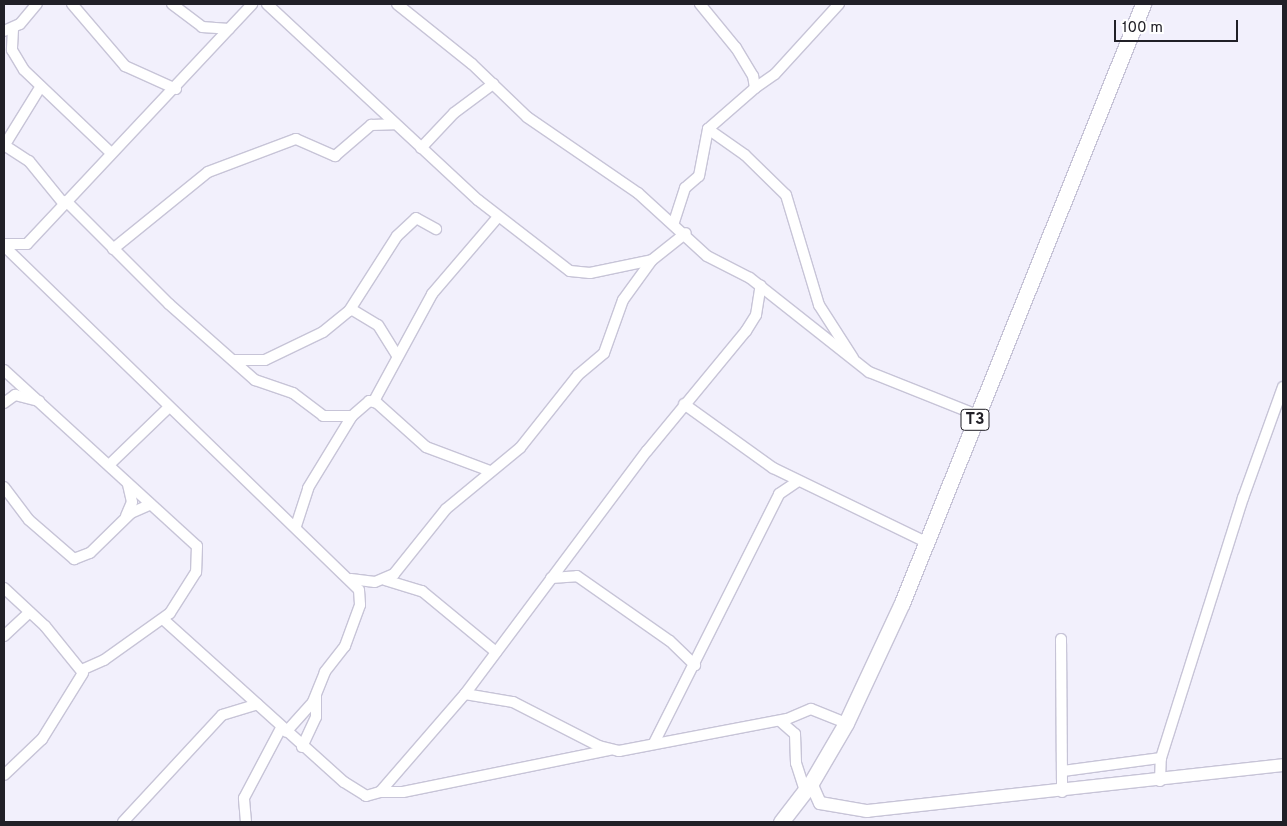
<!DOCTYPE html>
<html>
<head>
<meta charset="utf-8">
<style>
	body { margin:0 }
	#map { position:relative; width:1287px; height:826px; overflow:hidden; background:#f2f0fc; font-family:Overpass,sans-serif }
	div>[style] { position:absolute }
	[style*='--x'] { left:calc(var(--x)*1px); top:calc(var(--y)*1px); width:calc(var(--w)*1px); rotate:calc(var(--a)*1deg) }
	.roads { filter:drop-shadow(1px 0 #c7c4d7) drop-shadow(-1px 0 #c7c4d7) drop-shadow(0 1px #c7c4d7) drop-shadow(0 -1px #c7c4d7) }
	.minor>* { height:10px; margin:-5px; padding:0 5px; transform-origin:5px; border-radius:5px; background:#fff }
	.major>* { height:12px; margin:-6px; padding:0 6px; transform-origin:6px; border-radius:6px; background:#fff }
	.highway>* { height:15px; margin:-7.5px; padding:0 7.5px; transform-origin:7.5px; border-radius:7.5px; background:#fff }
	span { translate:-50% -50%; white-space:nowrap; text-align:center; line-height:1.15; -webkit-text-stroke:5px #fff; paint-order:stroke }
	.shield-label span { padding:1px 4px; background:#fff; border:1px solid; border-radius:4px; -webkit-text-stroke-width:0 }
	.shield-label { font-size:16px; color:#212027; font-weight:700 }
	.frame { position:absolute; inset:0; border:5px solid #212027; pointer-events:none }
	.scale { position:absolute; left:1114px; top:20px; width:124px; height:22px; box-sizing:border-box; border:2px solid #212027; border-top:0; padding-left:6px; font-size:15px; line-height:18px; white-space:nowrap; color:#212027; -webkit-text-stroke:4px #fff; paint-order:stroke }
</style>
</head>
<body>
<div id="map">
	<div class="roads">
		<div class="minor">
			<div style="--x:72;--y:4;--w:82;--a:49.5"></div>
			<div style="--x:125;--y:66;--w:56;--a:24.3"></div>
			<div style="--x:172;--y:4;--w:38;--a:37"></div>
			<div style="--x:202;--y:27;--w:27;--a:4"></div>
			<div style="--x:267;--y:4;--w:288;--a:42.9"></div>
			<div style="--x:478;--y:200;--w:116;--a:37.7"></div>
			<div style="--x:570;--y:271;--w:20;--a:6"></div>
			<div style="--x:590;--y:273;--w:63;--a:-11.8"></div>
			<div style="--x:652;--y:260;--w:43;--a:-38.5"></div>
			<div style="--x:397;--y:4;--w:96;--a:38.7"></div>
			<div style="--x:472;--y:64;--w:76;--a:43.9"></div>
			<div style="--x:527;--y:117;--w:135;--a:34.4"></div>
			<div style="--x:638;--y:193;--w:93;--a:42.4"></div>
			<div style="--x:707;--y:256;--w:48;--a:27.1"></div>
			<div style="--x:750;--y:278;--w:152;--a:38.3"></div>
			<div style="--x:869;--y:372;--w:116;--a:21.7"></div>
			<div style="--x:13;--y:29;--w:21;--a:93"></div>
			<div style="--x:12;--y:50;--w:23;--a:59"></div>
			<div style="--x:24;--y:70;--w:119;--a:43.6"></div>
			<div style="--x:4;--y:31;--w:17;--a:-24"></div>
			<div style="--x:20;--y:24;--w:26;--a:-50"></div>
			<div style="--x:755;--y:88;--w:24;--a:-35"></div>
			<div style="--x:775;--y:74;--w:95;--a:-47.6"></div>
			<div style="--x:708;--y:129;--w:45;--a:35.1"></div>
			<div style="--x:745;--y:155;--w:57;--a:44.3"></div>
			<div style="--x:786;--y:195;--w:115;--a:73.3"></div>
			<div style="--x:819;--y:305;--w:63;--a:57.3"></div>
			<div style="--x:4;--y:145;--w:30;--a:33"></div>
			<div style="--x:29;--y:161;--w:55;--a:50.9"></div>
			<div style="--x:4;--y:146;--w:70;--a:-58.3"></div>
			<div style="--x:421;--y:148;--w:48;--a:-46.7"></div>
			<div style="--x:454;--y:113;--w:49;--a:-36.6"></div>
			<div style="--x:66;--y:201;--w:146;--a:45"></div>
			<div style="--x:169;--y:304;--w:115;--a:41.5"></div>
			<div style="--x:255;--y:380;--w:40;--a:18.9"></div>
			<div style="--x:293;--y:393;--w:38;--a:37"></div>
			<div style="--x:323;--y:416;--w:29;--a:0"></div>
			<div style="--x:674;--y:222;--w:36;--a:-72"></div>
			<div style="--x:685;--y:188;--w:18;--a:-41"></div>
			<div style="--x:699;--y:176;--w:48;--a:-79.2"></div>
			<div style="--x:708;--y:129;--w:62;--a:-41.1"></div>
			<div style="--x:755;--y:88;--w:12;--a:-99"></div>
			<div style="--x:753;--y:76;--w:33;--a:-121"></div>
			<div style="--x:736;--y:48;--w:57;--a:-129.3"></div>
			<div style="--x:4;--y:244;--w:23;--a:0"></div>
			<div style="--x:27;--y:244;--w:329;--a:-46.8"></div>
			<div style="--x:4;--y:246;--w:494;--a:44.1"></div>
			<div style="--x:359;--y:590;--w:15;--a:86"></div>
			<div style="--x:360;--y:605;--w:44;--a:110.1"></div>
			<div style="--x:345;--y:646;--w:33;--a:128"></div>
			<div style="--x:325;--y:672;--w:32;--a:112"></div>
			<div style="--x:313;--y:702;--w:40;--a:132"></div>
			<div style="--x:113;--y:249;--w:122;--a:-39"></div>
			<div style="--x:208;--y:172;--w:94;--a:-20.6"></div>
			<div style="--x:296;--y:139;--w:43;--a:23.6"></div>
			<div style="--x:335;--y:156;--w:48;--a:-40.7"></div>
			<div style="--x:371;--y:125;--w:23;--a:-2"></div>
			<div style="--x:351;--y:309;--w:31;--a:31"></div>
			<div style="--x:378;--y:325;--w:36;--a:58"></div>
			<div style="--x:235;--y:360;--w:30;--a:0"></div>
			<div style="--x:265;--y:360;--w:64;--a:-25.8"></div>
			<div style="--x:323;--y:332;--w:33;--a:-39"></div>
			<div style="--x:349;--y:311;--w:89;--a:-57.4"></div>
			<div style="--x:397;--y:236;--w:26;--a:-43"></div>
			<div style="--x:416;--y:218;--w:23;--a:29"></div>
			<div style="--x:4;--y:370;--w:261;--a:42.4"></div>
			<div style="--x:197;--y:546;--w:26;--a:92"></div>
			<div style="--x:196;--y:572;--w:49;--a:122.4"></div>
			<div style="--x:170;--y:613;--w:81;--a:144.5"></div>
			<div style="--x:104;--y:660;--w:24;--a:156"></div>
			<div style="--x:374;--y:401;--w:122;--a:-61.5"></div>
			<div style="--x:432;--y:294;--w:101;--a:-49.4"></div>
			<div style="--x:4;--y:403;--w:14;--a:-36"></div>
			<div style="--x:15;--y:395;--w:25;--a:14"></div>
			<div style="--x:684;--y:404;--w:110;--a:35.7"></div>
			<div style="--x:773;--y:468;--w:170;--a:25.8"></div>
			<div style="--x:110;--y:464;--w:82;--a:-44"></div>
			<div style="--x:4;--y:487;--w:41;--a:52.9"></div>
			<div style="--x:29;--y:520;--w:60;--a:40.9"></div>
			<div style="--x:74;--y:559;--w:17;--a:-21"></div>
			<div style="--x:90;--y:553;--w:57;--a:-44.3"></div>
			<div style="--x:131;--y:513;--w:20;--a:-24"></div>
			<div style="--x:126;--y:516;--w:15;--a:-67"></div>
			<div style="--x:132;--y:502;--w:18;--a:-103"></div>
			<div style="--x:296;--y:526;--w:40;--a:-72"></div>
			<div style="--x:308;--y:488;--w:84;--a:-58.6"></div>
			<div style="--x:352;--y:416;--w:23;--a:-41"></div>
			<div style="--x:369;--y:401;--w:8;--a:14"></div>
			<div style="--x:377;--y:403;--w:66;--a:41.9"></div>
			<div style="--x:426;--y:447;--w:68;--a:20.6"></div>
			<div style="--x:551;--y:578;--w:26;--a:-4"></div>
			<div style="--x:577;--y:576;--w:113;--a:35"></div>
			<div style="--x:670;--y:641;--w:35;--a:44"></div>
			<div style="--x:351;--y:579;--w:24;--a:7"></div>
			<div style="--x:375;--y:582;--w:21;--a:-23"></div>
			<div style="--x:394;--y:574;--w:83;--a:-51.3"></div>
			<div style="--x:446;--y:509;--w:96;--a:-39.5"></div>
			<div style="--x:520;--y:448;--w:93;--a:-51.5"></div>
			<div style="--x:578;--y:375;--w:34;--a:-40"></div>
			<div style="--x:604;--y:353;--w:56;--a:-70.3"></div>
			<div style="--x:623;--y:300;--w:49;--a:-54.1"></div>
			<div style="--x:385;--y:580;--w:39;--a:17"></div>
			<div style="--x:422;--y:591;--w:96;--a:39.5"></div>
			<div style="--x:4;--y:588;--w:56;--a:42.8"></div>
			<div style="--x:45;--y:626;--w:60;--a:51"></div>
			<div style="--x:83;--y:673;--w:78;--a:121.8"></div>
			<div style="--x:42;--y:739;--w:52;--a:136.5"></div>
			<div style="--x:164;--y:620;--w:242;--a:42"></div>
			<div style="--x:344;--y:782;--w:26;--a:32"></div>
			<div style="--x:366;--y:796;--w:15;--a:-16"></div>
			<div style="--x:380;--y:792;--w:130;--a:-49.1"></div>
			<div style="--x:465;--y:694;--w:304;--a:-53.2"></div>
			<div style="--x:647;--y:451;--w:156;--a:-50.5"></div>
			<div style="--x:746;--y:331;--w:19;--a:-58"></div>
			<div style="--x:756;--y:315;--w:30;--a:-81"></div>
			<div style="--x:4;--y:636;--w:35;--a:-43"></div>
			<div style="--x:1061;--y:639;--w:153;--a:89.6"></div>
			<div style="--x:465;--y:694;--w:49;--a:9.5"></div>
			<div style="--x:513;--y:702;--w:97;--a:27.1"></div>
			<div style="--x:599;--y:746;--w:21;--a:14"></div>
			<div style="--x:619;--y:751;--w:171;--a:-10.8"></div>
			<div style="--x:787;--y:719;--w:26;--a:-23"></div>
			<div style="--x:811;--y:709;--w:38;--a:22"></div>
			<div style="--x:780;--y:721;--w:20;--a:41"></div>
			<div style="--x:795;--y:734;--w:29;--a:88"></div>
			<div style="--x:796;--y:763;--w:29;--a:72"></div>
			<div style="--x:654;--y:743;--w:279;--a:-63.3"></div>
			<div style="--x:779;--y:494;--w:23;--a:-34"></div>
			<div style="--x:302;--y:747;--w:33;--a:-65"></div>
			<div style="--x:316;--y:717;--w:21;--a:-90"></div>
			<div style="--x:1063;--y:771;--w:99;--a:-7.6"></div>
			<div style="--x:1160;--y:781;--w:23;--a:-88"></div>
			<div style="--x:1161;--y:758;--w:273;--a:-72.5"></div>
			<div style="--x:1243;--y:498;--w:118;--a:-70.2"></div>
			<div style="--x:380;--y:792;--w:23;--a:0"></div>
			<div style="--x:403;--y:792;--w:210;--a:-11.5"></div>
			<div style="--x:123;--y:822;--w:146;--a:-47.2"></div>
			<div style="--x:222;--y:715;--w:37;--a:-17"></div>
			<div style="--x:246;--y:822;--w:24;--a:-95"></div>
			<div style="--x:244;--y:798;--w:79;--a:-62.1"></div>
		</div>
		<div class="major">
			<div style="--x:811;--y:783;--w:22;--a:66"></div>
			<div style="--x:820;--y:803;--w:48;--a:9.7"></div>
			<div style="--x:867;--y:811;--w:419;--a:-6.3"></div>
		</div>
		<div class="highway">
			<div style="--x:781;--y:822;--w:49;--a:-52.4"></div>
			<div style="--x:811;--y:783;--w:69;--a:-59.7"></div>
			<div style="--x:846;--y:723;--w:132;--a:-65"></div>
			<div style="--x:902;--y:603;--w:646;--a:-68.08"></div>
		</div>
	</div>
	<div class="shield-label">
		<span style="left:975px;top:420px">T3</span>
	</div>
	<div class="frame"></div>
	<div class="scale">100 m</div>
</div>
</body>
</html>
